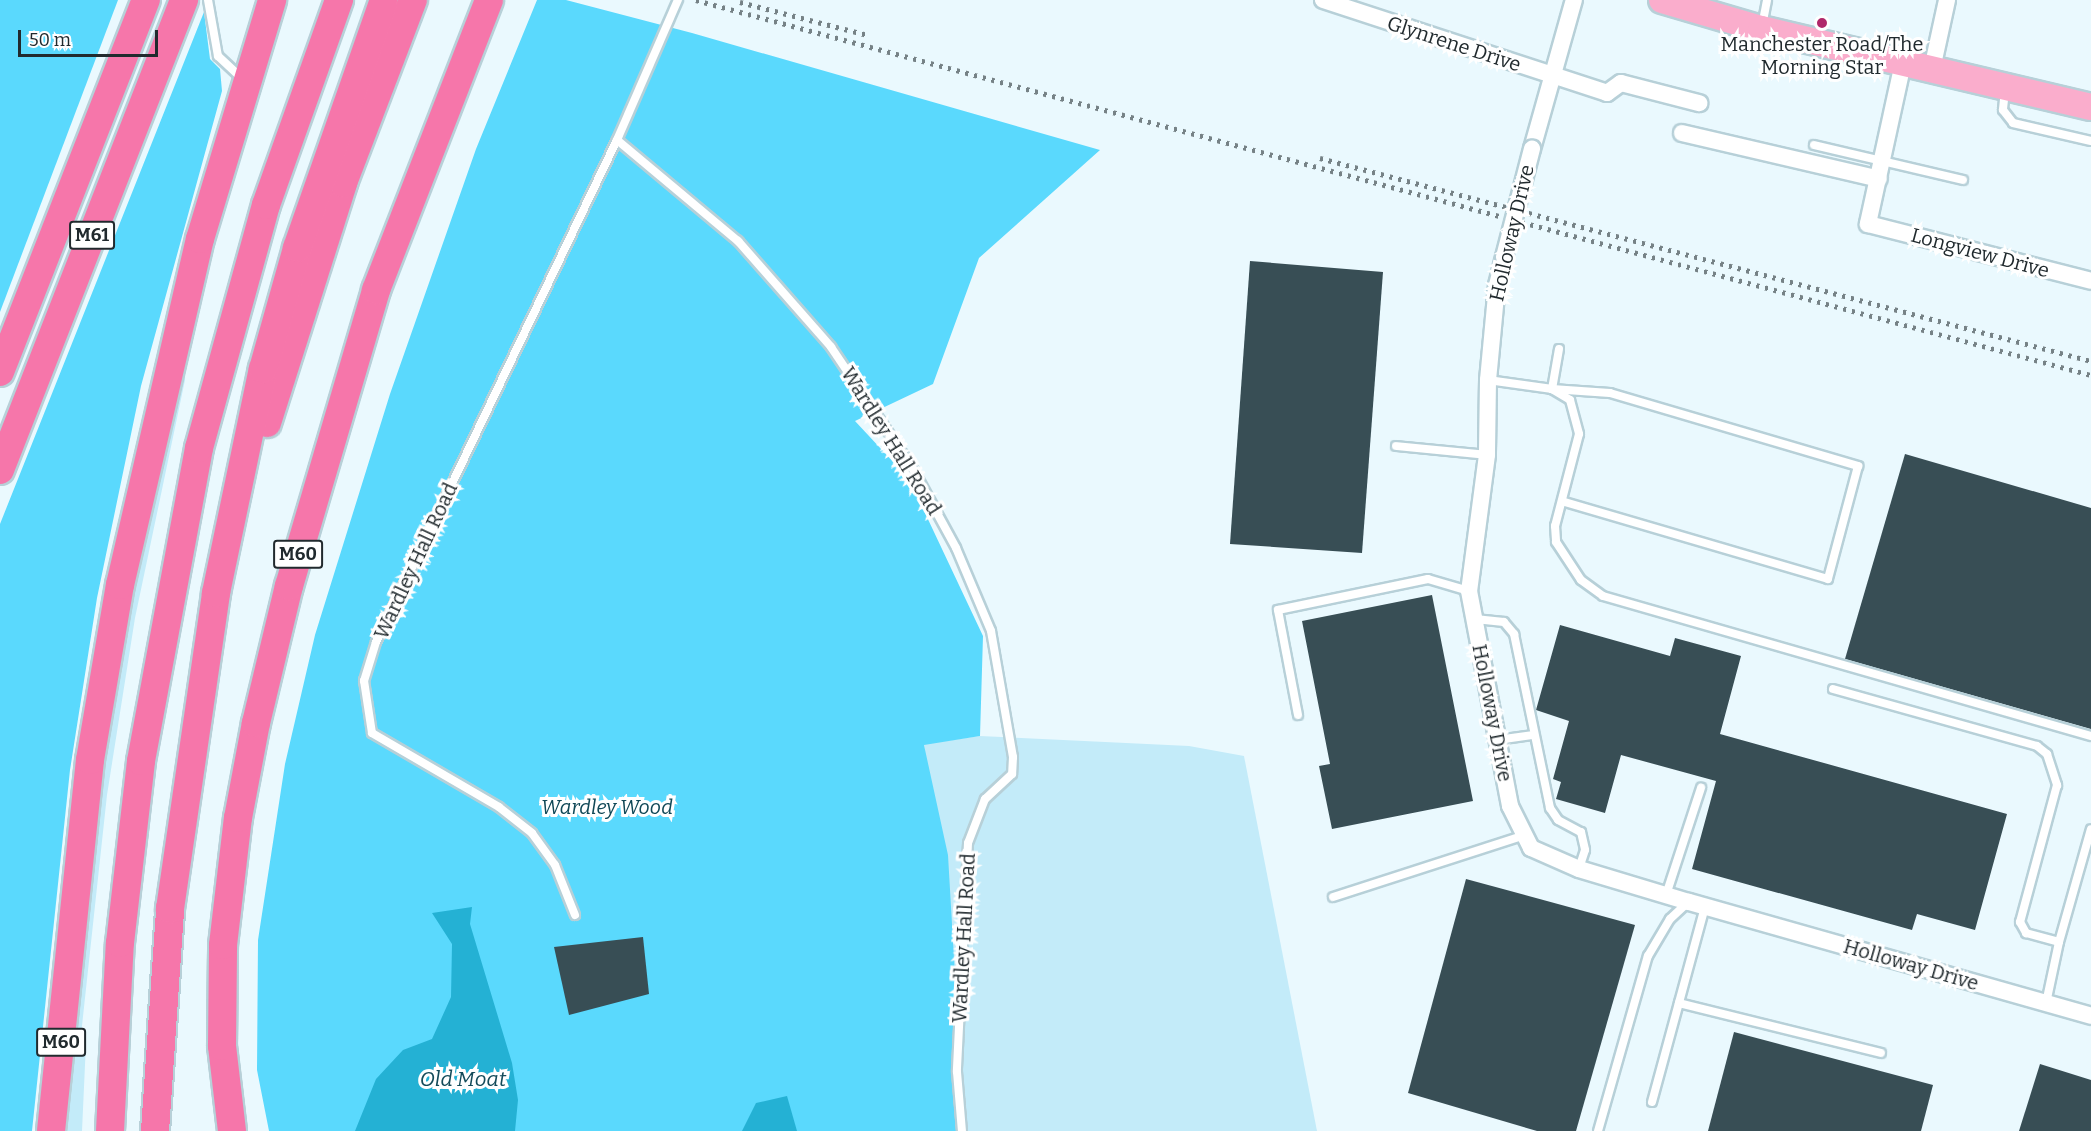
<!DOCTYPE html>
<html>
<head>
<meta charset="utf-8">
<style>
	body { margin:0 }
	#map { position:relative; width:2091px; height:1131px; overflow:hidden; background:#eaf9fe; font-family:Bitter,serif }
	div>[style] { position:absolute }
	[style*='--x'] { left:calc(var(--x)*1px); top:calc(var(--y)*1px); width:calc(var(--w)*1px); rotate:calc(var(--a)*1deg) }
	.green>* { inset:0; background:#c3ebf9 }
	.forest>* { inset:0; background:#5ad9fd }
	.water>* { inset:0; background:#24b1d4 }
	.building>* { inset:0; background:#384e55 }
	.roads { filter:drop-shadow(2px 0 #b7d0d8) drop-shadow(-2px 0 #b7d0d8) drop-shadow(0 2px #b7d0d8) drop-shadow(0 -2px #b7d0d8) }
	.service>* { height:8px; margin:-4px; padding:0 4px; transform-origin:4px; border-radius:4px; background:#fff }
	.minor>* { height:16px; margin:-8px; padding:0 8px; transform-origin:8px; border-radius:8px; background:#fff }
	.primary>* { height:26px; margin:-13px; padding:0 13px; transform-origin:13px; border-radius:13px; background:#faadcc }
	.motorway>* { height:28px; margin:-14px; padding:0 14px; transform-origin:14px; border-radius:14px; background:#f676aa }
	.rail>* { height:4.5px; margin-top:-2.25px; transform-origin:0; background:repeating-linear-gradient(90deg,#768286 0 3px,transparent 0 9px) }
	.bridges { filter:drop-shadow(2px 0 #b7d0d8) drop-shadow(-2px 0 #b7d0d8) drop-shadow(0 2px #b7d0d8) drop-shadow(0 -2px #b7d0d8) }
	.minor-bridge>* { height:16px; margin:-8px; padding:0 8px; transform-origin:8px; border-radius:8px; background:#fff }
	.dots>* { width:16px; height:16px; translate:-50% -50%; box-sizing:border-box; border:3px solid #fff; border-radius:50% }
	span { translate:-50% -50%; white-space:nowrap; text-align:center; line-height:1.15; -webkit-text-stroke:6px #fff; paint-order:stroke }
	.shield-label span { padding:2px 4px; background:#fff; border:2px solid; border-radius:4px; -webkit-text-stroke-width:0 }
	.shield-label { font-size:18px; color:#212a2e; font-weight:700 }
	.street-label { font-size:20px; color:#212a2e }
	.poi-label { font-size:20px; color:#212a2e }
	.park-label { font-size:20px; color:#104857; font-style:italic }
	.water-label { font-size:21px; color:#144b5a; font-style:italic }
	.scale { position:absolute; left:18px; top:30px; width:140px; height:27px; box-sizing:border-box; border:3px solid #212a2e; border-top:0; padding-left:8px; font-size:18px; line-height:21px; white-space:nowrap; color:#212a2e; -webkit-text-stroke:4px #fff; paint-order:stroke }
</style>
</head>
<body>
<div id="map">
	<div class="green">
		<div style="clip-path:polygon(186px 339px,185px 380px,135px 618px,107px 795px,81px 1035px,86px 1043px,82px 1131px,63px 1131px,101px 770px,127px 613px)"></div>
		<div style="clip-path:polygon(980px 736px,1189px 746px,1244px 756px,1317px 1131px,964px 1131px,924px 744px)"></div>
	</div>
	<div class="forest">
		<div style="clip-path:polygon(0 0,118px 0,0 312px)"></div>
		<div style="clip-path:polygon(537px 0,566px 0,692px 33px,1100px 150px,979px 258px,933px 384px,855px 421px,909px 479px,983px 636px,980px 736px,924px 745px,948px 855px,964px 1131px,269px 1131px,257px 1070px,258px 940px,285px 764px,315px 635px,390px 394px,476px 149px)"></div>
		<div style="clip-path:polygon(204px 12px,210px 59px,220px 69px,222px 91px,141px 386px,97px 598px,70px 770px,32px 1131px,0 1131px,0 524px)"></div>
	</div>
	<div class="water">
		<div style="clip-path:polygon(472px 907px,470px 924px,512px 1063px,518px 1100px,515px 1131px,355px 1131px,376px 1079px,403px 1050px,432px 1039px,451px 997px,452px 944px,432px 913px)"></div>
		<div style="clip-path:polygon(787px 1096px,797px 1131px,742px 1131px,756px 1103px)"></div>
	</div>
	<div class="building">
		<div style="clip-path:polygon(1250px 261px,1383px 272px,1362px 553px,1230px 544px)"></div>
		<div style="clip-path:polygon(1905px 454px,2091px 508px,2091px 729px,1845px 659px)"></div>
		<div style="clip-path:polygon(1432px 595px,1473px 801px,1332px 829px,1319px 766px,1330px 764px,1302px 621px)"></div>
		<div style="clip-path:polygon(1560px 625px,1670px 656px,1675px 638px,1741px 656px,1720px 734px,2007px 814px,1975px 930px,1917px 914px,1912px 930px,1692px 869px,1716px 781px,1621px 755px,1605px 813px,1556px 799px,1561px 782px,1553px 779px,1569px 721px,1536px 710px)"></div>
		<div style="clip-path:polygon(1466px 879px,1635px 925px,1576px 1131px,1537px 1131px,1408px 1093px)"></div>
		<div style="clip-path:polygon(643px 937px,649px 994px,569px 1015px,554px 947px)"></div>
		<div style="clip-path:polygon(1734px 1032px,1933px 1085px,1921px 1131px,1708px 1131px)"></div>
		<div style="clip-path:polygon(2040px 1064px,2091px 1080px,2091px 1131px,2019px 1131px)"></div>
	</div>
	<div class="roads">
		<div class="service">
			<div style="--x:208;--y:0;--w:57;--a:79.9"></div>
			<div style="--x:218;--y:56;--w:33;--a:43"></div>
			<div style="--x:1762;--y:26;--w:26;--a:-79"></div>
			<div style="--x:2005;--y:90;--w:20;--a:96"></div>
			<div style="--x:2003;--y:110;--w:16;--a:52"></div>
			<div style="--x:2013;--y:123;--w:80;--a:13"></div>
			<div style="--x:617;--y:140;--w:158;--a:39.9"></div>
			<div style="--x:738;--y:241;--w:141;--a:48.7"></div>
			<div style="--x:831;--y:347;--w:147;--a:56.1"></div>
			<div style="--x:913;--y:469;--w:90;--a:61.4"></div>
			<div style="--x:956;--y:548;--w:90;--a:67.1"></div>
			<div style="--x:991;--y:631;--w:128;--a:80.1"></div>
			<div style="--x:1013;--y:757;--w:17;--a:93"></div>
			<div style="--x:1012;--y:774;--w:37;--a:137"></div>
			<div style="--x:985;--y:799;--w:47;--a:111.1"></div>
			<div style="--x:968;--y:843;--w:229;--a:92.8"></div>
			<div style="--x:957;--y:1072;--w:59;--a:85.2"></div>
			<div style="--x:1814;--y:145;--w:153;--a:13.2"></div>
			<div style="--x:1559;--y:349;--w:41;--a:99.9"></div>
			<div style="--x:1552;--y:389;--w:58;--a:3.9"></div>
			<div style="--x:1610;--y:393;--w:259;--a:16.4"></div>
			<div style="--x:1858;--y:466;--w:117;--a:104.9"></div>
			<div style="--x:1828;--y:579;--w:277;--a:-163.7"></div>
			<div style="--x:1488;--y:380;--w:65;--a:8"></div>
			<div style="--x:1552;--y:389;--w:21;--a:31"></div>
			<div style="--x:1570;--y:400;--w:35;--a:75"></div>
			<div style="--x:1579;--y:434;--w:95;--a:104.6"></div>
			<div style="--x:1555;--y:526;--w:16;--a:86"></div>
			<div style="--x:1556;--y:542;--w:45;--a:56.7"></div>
			<div style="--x:1581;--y:580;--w:27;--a:36"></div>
			<div style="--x:1603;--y:596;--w:508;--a:16.01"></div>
			<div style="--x:1396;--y:446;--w:91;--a:5.6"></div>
			<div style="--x:1475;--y:619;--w:29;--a:6"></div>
			<div style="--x:1504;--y:622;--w:16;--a:50"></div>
			<div style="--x:1514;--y:634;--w:178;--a:78.3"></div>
			<div style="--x:1550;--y:808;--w:14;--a:56"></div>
			<div style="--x:1558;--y:820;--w:26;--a:28"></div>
			<div style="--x:1581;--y:832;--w:18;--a:77"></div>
			<div style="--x:1585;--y:850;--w:20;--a:108"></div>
			<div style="--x:1833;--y:689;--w:212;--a:15.6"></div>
			<div style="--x:2037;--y:746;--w:13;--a:39"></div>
			<div style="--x:2047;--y:754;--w:33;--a:72"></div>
			<div style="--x:2057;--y:785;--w:142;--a:105.1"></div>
			<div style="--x:2020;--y:922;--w:13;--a:61"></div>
			<div style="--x:2026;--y:933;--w:34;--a:15"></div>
			<div style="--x:2059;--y:942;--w:62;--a:102"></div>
			<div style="--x:1298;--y:715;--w:107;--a:-100.8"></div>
			<div style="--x:1278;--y:610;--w:153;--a:-11.7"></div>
			<div style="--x:1428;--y:579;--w:43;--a:16.3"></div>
			<div style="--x:1497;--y:740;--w:37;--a:-8"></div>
			<div style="--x:1666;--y:895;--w:113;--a:-71.9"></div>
			<div style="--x:1333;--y:897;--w:202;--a:-17.9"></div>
			<div style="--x:575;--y:915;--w:54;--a:-111.8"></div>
			<div style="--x:555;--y:865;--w:39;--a:-126"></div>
			<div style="--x:532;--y:833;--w:42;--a:-141.8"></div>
			<div style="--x:499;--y:807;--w:147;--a:-149.8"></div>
			<div style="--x:372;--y:733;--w:53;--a:-98.7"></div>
			<div style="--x:364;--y:681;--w:41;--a:-72.9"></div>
			<div style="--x:376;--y:642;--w:557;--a:-64.36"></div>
			<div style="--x:617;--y:140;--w:153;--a:-66.5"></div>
			<div style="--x:2059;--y:942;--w:117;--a:-74.2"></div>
			<div style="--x:1679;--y:1003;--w:208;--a:13.9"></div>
			<div style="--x:1652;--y:1102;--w:202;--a:-74.8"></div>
			<div style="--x:1598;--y:1131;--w:182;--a:-74.1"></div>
			<div style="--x:1648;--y:956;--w:43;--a:-59.3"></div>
			<div style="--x:1670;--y:919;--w:25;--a:-43"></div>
		</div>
		<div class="minor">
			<div style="--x:1323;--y:0;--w:299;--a:18.1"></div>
			<div style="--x:1607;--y:93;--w:17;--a:-36"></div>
			<div style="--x:1621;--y:83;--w:81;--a:14.4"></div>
			<div style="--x:1903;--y:63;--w:165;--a:102.3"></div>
			<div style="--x:1868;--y:224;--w:230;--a:14.3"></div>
			<div style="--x:1932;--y:69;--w:71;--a:-77.7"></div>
			<div style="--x:1682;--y:133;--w:202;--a:13.1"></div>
			<div style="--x:1532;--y:149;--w:155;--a:-74.3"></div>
			<div style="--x:1504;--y:257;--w:29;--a:104"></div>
			<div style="--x:1497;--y:285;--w:95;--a:95.4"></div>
			<div style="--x:1488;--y:380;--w:75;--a:90.8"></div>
			<div style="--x:1487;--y:455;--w:137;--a:97.5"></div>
			<div style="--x:1469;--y:591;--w:219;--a:79.2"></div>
			<div style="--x:1510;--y:806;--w:47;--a:63.4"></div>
			<div style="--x:1531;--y:848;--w:52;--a:23.6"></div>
			<div style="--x:1579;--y:869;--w:115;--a:16.7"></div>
			<div style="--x:1689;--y:902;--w:418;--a:15.8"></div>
		</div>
		<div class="primary">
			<div style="--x:1662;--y:0;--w:103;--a:16.3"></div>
			<div style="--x:1761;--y:29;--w:339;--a:13.3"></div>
		</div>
		<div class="motorway">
			<div style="--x:0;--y:372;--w:400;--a:-68.6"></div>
			<div style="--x:267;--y:423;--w:252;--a:-72.4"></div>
			<div style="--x:343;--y:183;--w:196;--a:-69.1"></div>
			<div style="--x:0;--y:470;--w:505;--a:-68.62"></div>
			<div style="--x:51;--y:1131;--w:373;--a:-84"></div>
			<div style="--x:90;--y:760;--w:178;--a:-80.3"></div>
			<div style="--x:120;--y:585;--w:355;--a:-77"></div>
			<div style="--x:200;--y:239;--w:250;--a:-73.2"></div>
			<div style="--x:110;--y:1131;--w:188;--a:-87"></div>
			<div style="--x:120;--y:943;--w:183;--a:-83.4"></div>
			<div style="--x:141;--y:761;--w:318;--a:-79.5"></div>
			<div style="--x:199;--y:448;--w:252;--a:-74.6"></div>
			<div style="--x:266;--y:205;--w:218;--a:-70.4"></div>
			<div style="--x:155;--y:1131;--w:223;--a:-86.1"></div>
			<div style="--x:170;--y:909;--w:319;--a:-81.7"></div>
			<div style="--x:216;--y:593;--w:229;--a:-78.2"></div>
			<div style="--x:263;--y:369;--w:126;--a:-74.3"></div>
			<div style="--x:297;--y:248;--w:263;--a:-70.7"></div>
			<div style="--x:232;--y:1131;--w:86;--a:-96.7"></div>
			<div style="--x:222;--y:1046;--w:101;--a:-89.4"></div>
			<div style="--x:223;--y:945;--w:128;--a:-83.3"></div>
			<div style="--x:238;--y:818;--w:97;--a:-79.3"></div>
			<div style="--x:256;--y:723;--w:141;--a:-76.5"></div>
			<div style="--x:289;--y:586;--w:309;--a:-73.6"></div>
			<div style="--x:376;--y:290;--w:311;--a:-68.7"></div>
		</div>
	</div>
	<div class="rail">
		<div style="--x:696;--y:0;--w:1445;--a:15.05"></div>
		<div style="--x:740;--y:2;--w:132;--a:14.5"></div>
		<div style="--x:1320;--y:158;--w:797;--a:14.75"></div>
	</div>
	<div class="bridges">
		<div class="minor-bridge">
			<div style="--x:1504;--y:257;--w:112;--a:-75.5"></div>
		</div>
	</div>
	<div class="dots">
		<div style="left:1822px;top:23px;background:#b0286a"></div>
	</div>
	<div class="shield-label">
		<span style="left:92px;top:235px">M61</span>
		<span style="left:298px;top:554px">M60</span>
		<span style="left:61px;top:1042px">M60</span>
	</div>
	<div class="street-label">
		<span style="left:1454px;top:44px;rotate:18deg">Glynrene Drive</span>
		<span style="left:1512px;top:233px;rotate:-77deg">Holloway Drive</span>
		<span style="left:1980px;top:253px;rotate:15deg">Longview Drive</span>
		<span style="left:891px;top:441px;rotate:58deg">Wardley Hall Road</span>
		<span style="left:416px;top:561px;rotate:-65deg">Wardley Hall Road</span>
		<span style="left:1492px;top:713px;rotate:79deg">Holloway Drive</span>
		<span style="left:964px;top:938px;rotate:-87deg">Wardley Hall Road</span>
		<span style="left:1911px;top:965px;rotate:16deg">Holloway Drive</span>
	</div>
	<div class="poi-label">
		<span style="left:1822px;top:56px">Manchester Road/The<br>Morning Star</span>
	</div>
	<div class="park-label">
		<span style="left:607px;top:807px">Wardley Wood</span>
	</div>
	<div class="water-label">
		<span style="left:463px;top:1079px">Old Moat</span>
	</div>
	<div class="scale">50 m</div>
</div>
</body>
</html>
